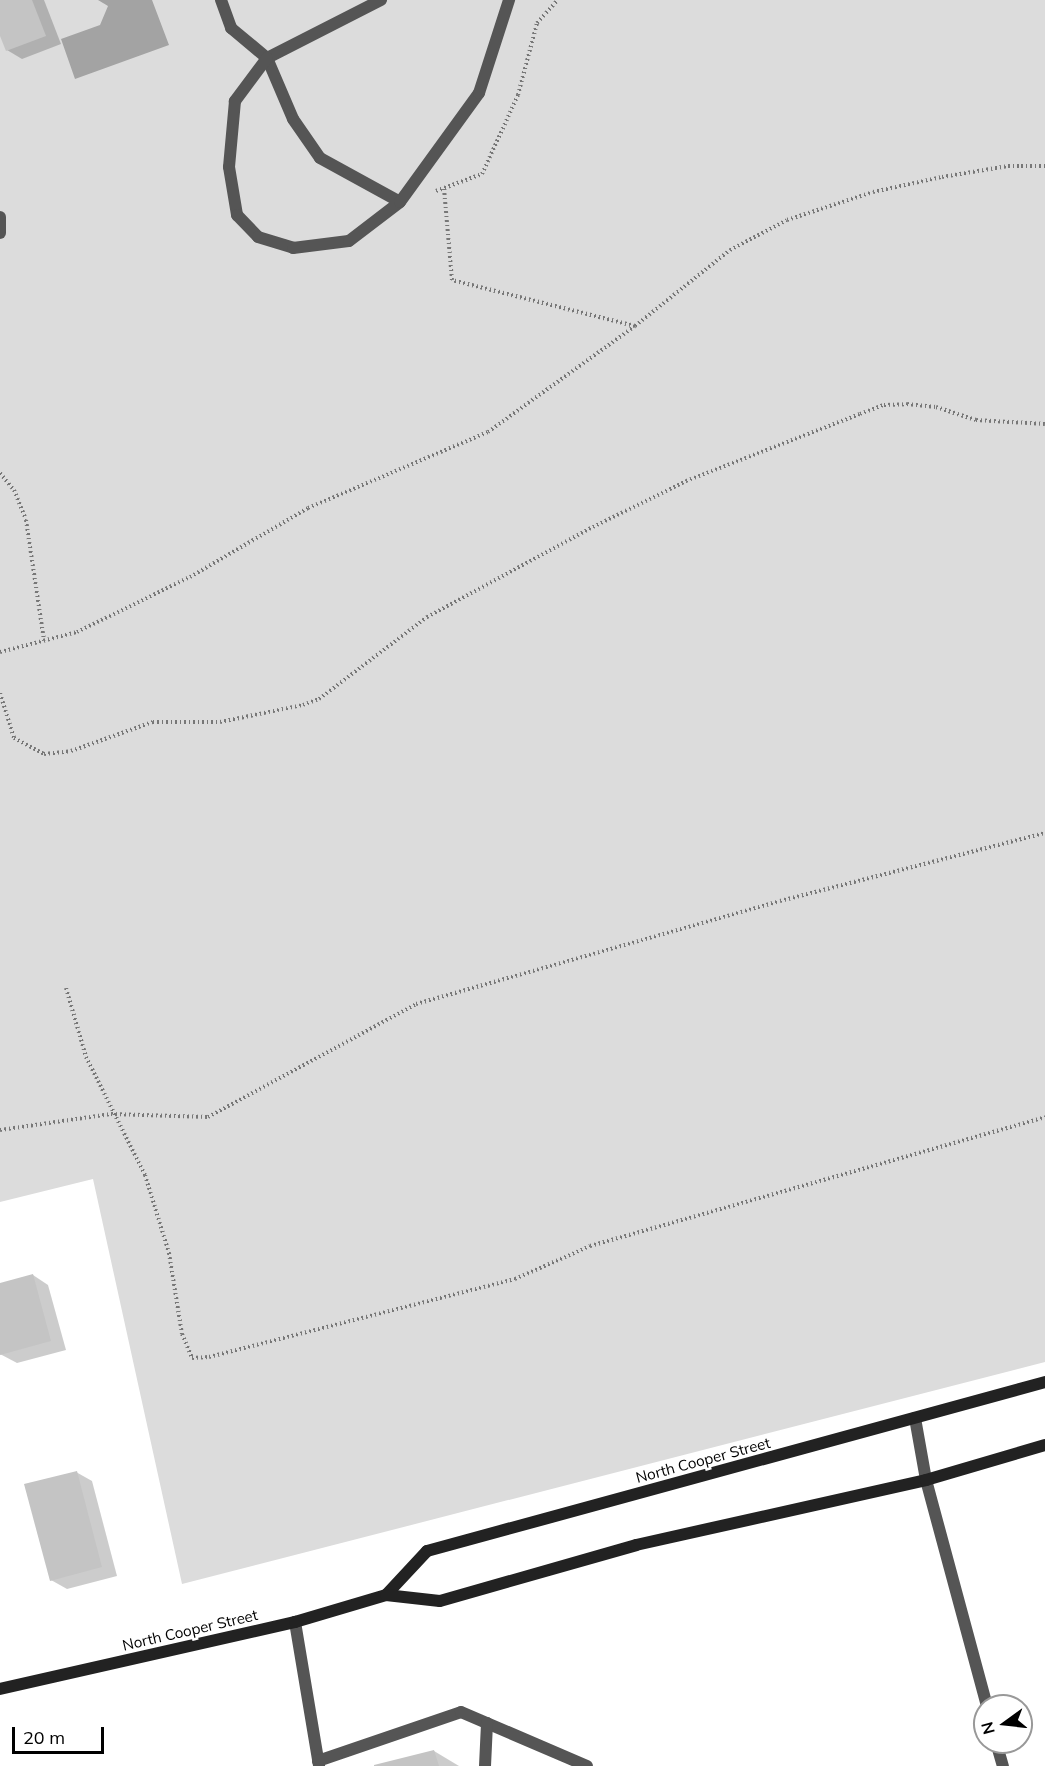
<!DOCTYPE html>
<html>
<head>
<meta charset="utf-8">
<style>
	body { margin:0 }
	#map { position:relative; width:1045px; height:1766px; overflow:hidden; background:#fff; font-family:Mulish,sans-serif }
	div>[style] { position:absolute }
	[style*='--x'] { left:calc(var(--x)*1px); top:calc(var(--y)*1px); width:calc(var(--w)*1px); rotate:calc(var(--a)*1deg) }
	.green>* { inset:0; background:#dcdcdc }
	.water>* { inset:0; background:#a3a3a3 }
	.shadow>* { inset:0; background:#0003 }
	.building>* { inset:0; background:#c4c4c4 }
	.path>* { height:4px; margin-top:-2px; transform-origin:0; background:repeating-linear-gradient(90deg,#777 0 1.5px,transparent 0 4.5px) }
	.lane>* { height:12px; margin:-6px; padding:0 6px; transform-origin:6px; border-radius:6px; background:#555 }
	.secondary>* { height:12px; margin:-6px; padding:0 6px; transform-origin:6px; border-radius:6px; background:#222 }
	span { translate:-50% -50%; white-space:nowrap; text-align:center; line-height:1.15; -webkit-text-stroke:5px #fff; paint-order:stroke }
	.street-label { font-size:15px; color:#000 }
	.north { position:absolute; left:973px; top:1694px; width:60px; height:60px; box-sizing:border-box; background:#fff; border:2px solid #999; border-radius:50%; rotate:255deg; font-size:16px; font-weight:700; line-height:24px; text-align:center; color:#000 }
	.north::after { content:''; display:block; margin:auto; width:21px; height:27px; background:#000; clip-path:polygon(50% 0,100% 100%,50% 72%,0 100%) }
	.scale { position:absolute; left:12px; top:1727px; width:92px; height:27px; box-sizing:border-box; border:3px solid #000; border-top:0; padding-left:8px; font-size:18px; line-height:21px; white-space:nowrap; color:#000; -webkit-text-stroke:4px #fff; paint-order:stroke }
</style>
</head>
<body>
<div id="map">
	<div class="green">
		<div style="clip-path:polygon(0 0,1045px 0,1045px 1362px,182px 1584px,93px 1179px,0 1202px)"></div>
	</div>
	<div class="water">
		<div style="clip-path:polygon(98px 0,152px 0,169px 45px,75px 79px,61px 39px,100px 25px,108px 6px)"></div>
	</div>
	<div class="shadow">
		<div style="clip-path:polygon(0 0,44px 0,61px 44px,22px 59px,7px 50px,0 32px)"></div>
		<div style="clip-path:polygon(33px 1275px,48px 1285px,66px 1350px,17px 1363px,0 1354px,0 1284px)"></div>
		<div style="clip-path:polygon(76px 1472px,92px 1481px,117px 1576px,67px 1589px,51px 1580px)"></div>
		<div style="clip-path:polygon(434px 1751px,459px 1766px,377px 1766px)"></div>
	</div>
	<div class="building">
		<div style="clip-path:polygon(0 0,32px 0,46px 36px,6px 51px,0 36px)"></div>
		<div style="clip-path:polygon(33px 1274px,51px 1341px,0 1355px,0 1283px)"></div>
		<div style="clip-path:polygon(77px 1471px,102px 1567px,50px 1581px,24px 1484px)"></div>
		<div style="clip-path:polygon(434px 1750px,439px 1766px,374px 1766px,374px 1765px)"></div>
	</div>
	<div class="path">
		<div style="--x:436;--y:191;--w:49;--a:-20.3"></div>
		<div style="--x:482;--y:174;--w:87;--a:-65.5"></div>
		<div style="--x:518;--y:95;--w:74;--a:-75.2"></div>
		<div style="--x:537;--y:23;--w:31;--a:-48"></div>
		<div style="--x:635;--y:326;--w:122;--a:-38.7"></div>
		<div style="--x:730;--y:250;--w:64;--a:-27.8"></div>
		<div style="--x:787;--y:220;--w:90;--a:-18"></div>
		<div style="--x:873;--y:192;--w:71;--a:-12.3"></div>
		<div style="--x:942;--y:177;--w:67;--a:-9.5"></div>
		<div style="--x:1008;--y:166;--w:37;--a:0"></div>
		<div style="--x:0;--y:473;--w:22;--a:51"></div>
		<div style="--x:14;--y:490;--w:32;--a:68"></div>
		<div style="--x:26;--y:520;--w:122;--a:81.5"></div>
		<div style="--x:0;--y:652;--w:80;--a:-14.6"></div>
		<div style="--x:77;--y:632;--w:126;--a:-26"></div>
		<div style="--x:190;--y:577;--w:137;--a:-30.3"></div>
		<div style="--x:308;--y:508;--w:195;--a:-22.9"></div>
		<div style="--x:488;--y:432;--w:181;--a:-35.8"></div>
		<div style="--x:635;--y:326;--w:189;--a:-165.9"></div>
		<div style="--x:452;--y:280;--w:92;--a:-95"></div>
		<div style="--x:0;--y:693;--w:47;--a:72.7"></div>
		<div style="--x:14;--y:738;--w:34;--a:28"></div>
		<div style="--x:44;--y:754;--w:27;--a:-6"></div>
		<div style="--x:71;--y:751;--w:87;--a:-19.5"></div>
		<div style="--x:153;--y:722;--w:67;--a:0"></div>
		<div style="--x:220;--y:722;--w:85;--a:-11.6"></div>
		<div style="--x:303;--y:705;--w:17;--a:-21"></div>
		<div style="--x:319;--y:699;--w:136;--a:-37.2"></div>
		<div style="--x:427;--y:617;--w:189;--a:-28.5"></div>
		<div style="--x:593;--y:527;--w:104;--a:-26.3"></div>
		<div style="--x:686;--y:481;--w:186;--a:-21.1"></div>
		<div style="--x:860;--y:414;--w:26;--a:-21"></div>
		<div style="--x:884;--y:405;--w:23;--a:-2"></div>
		<div style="--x:907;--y:404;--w:29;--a:6"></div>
		<div style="--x:936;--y:407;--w:42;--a:18"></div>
		<div style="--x:976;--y:420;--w:69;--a:3.3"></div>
		<div style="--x:66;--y:988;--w:72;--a:73.8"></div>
		<div style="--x:86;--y:1057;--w:132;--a:63.4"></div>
		<div style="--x:145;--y:1175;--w:82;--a:72.9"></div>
		<div style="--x:169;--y:1253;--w:82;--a:80.9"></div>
		<div style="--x:182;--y:1334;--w:26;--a:67"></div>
		<div style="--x:192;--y:1358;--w:17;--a:-3"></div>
		<div style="--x:209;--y:1357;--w:316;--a:-14.3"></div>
		<div style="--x:515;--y:1279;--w:82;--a:-23.7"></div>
		<div style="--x:590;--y:1246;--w:473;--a:-15.8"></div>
		<div style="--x:0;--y:1130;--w:112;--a:-8.2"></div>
		<div style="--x:111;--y:1114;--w:97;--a:1.8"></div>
		<div style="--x:208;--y:1117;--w:237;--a:-28.5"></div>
		<div style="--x:416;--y:1004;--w:378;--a:-15.8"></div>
		<div style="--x:780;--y:901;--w:274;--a:-14.4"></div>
	</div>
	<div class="lane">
		<div style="--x:221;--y:0;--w:30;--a:70"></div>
		<div style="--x:231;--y:28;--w:47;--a:39.8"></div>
		<div style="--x:267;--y:58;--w:66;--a:66.9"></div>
		<div style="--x:293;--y:119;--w:47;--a:55.3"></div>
		<div style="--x:320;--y:158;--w:91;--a:28.8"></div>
		<div style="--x:381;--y:0;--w:128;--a:153"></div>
		<div style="--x:267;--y:58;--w:54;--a:126.7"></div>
		<div style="--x:235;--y:101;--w:66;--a:95.2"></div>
		<div style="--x:229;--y:167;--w:49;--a:80.5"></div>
		<div style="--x:237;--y:215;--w:30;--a:46"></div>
		<div style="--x:258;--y:237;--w:37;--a:17"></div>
		<div style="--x:293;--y:248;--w:56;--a:-7.1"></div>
		<div style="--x:349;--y:241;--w:64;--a:-37.4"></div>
		<div style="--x:400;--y:202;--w:135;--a:-54.1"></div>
		<div style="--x:479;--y:93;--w:98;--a:-72.1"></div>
		<div style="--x:0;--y:217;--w:16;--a:90"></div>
		<div style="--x:915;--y:1418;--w:63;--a:79.9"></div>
		<div style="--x:926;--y:1480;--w:234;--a:74.9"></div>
		<div style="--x:295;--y:1622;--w:146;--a:80.5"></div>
		<div style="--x:996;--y:1742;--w:25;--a:74"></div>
		<div style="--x:318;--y:1761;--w:151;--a:-18.9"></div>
		<div style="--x:461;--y:1712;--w:137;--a:23.2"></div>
		<div style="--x:485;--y:1766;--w:43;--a:-87.3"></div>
	</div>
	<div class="secondary">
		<div style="--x:386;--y:1595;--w:60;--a:-47"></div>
		<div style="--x:427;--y:1551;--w:641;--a:-15.29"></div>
		<div style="--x:0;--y:1689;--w:303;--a:-12.8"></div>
		<div style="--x:295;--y:1622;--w:95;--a:-16.5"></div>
		<div style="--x:386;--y:1595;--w:54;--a:6.3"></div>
		<div style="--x:440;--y:1601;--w:204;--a:-15.9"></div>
		<div style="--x:636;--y:1545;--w:297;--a:-12.6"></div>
		<div style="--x:926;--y:1480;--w:124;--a:-16.4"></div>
	</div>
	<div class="street-label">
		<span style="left:703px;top:1460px;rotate:-15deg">North Cooper Street</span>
		<span style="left:190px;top:1630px;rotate:-13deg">North Cooper Street</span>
	</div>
	<div class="north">N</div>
	<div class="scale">20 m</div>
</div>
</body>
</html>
